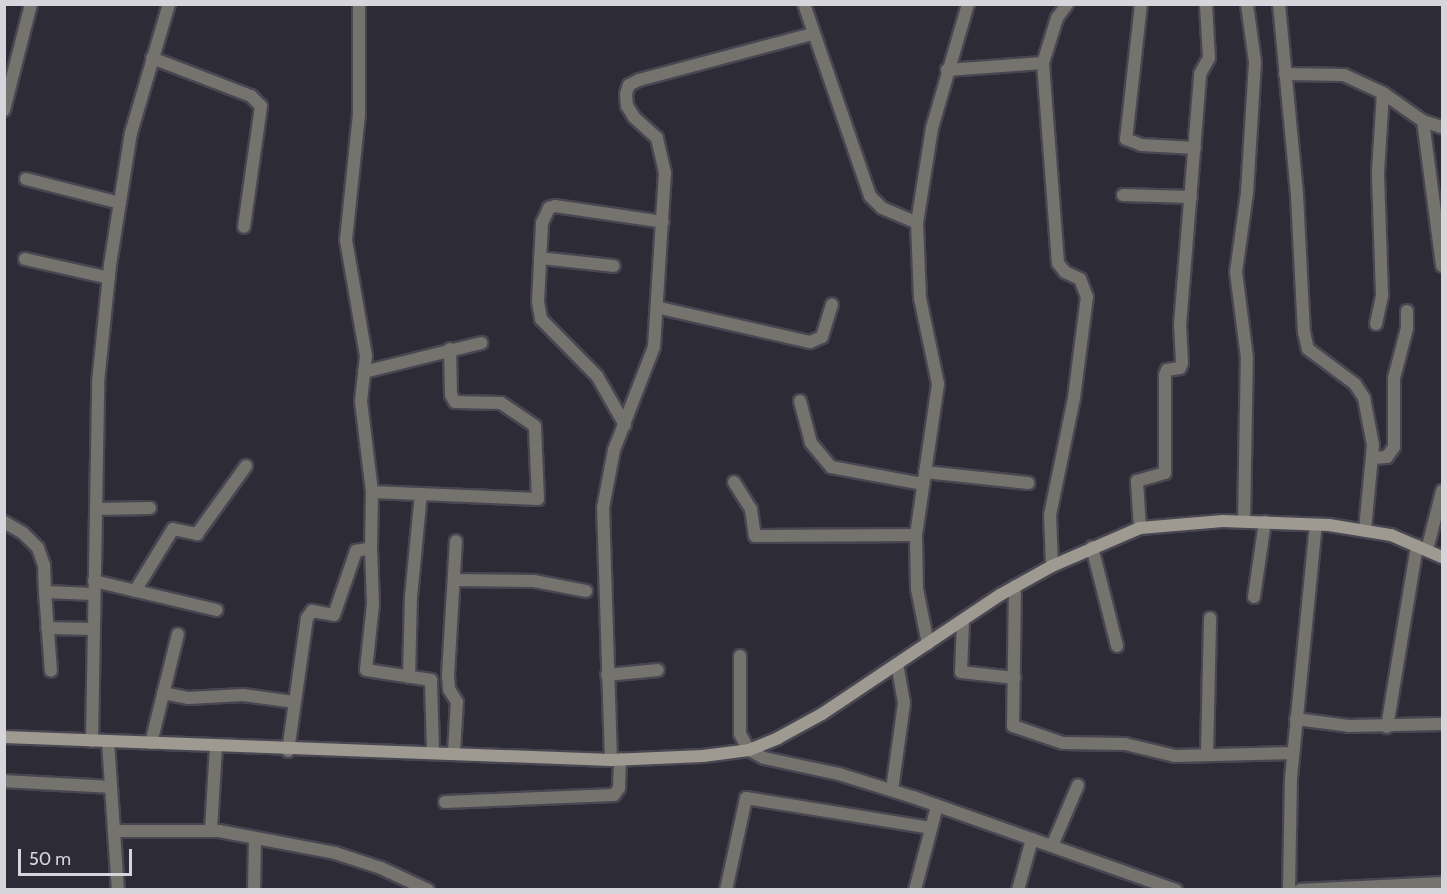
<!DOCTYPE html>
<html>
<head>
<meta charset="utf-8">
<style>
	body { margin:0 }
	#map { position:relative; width:1447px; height:894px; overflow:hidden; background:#2d2b36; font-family:Cabin,sans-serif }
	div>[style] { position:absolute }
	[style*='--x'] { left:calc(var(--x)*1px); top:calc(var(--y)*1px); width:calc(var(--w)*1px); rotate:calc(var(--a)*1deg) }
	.roads { filter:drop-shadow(2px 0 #484651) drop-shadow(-2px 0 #484651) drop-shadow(0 2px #484651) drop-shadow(0 -2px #484651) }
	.street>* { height:12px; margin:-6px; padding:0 6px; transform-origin:6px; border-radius:6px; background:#75736d }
	.secondary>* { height:12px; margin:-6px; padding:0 6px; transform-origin:6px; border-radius:6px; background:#9e9a91 }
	span { translate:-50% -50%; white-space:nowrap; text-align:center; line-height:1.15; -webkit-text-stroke:6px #2d2b36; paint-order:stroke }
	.frame { position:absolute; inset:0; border:6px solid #d6d5dc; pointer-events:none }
	.scale { position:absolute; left:18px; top:849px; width:114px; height:27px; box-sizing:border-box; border:3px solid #d6d5dc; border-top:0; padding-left:8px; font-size:18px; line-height:21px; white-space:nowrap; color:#d6d5dc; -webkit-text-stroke:4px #2d2b36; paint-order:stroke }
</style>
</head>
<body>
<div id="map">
	<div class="roads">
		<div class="street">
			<div style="--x:804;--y:4;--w:203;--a:71"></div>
			<div style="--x:870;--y:196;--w:17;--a:45"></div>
			<div style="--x:882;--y:208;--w:38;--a:23"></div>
			<div style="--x:1141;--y:4;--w:136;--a:96.3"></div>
			<div style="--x:1126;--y:139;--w:17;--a:21"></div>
			<div style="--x:1142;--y:145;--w:53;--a:3.2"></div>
			<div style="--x:1279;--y:4;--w:192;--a:84.6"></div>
			<div style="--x:1297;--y:195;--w:137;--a:87.1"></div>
			<div style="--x:1304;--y:332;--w:17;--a:77"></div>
			<div style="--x:1308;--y:349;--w:59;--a:36.7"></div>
			<div style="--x:1355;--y:384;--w:17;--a:57"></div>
			<div style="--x:1364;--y:398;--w:48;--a:79.2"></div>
			<div style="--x:1373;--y:445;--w:85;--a:95.4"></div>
			<div style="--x:152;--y:58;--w:106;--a:21"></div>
			<div style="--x:251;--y:96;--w:14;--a:45"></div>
			<div style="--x:261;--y:106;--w:122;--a:98"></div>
			<div style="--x:947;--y:70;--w:96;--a:-4.2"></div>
			<div style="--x:1285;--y:74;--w:59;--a:1"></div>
			<div style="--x:1344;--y:75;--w:43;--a:24.8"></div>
			<div style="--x:1383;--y:93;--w:49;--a:35"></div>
			<div style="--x:1423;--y:121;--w:20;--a:18"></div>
			<div style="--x:4;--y:110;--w:109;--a:-75.7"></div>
			<div style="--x:1423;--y:121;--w:146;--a:82.5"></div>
			<div style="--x:26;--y:179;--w:97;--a:14.3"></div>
			<div style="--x:1123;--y:195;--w:68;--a:1.7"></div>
			<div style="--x:540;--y:258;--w:74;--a:6.2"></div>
			<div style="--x:25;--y:259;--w:86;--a:12.7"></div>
			<div style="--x:660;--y:308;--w:154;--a:12.8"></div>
			<div style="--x:810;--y:342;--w:13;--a:-23"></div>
			<div style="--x:822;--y:337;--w:34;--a:-73"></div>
			<div style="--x:1376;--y:324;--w:30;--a:-78"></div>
			<div style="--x:1382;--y:295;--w:123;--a:-91.9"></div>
			<div style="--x:1378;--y:172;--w:79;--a:-86.4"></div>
			<div style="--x:364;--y:372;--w:121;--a:-13.9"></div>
			<div style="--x:800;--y:401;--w:43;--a:75.3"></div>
			<div style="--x:811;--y:443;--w:31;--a:50"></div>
			<div style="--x:831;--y:467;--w:94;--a:10.5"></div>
			<div style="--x:625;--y:425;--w:56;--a:-119.7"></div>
			<div style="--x:597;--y:376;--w:80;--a:-134.5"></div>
			<div style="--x:541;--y:319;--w:17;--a:-100"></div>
			<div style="--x:538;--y:302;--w:79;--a:-87.1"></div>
			<div style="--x:542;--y:223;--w:17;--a:-65"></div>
			<div style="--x:549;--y:208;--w:6;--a:-18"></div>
			<div style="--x:555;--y:206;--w:109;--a:8.4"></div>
			<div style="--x:1372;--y:458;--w:15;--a:-4"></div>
			<div style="--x:1387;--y:457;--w:12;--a:-55"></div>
			<div style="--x:1394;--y:447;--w:69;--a:-90"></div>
			<div style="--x:1394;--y:378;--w:52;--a:-75.4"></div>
			<div style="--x:1407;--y:328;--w:17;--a:-90"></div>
			<div style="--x:925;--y:472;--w:104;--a:6.1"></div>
			<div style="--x:734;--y:482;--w:32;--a:58"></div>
			<div style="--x:751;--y:509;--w:27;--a:82"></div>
			<div style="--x:755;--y:536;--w:161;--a:-0.4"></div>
			<div style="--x:372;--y:492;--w:166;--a:2.4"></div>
			<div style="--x:538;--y:499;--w:73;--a:-92.4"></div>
			<div style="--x:535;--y:426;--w:41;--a:-145.9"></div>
			<div style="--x:501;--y:403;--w:46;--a:-178.8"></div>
			<div style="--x:455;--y:402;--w:8;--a:-120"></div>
			<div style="--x:451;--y:395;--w:46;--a:-91.2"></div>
			<div style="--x:96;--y:509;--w:54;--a:-1.1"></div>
			<div style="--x:4;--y:522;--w:22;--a:30"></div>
			<div style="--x:23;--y:533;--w:21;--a:45"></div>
			<div style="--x:38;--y:548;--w:18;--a:71"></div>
			<div style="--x:44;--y:565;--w:27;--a:88"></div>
			<div style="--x:45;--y:592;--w:49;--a:2.3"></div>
			<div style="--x:1244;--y:522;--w:164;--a:-89"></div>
			<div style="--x:1247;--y:358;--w:87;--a:-97.3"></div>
			<div style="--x:1236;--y:272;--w:80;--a:-82.1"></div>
			<div style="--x:1247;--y:193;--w:131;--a:-86.5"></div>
			<div style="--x:1255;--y:62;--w:59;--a:-97.9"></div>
			<div style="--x:1140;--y:528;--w:47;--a:-93.7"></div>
			<div style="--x:1137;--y:481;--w:29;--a:-16"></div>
			<div style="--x:1165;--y:473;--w:98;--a:-90"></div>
			<div style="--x:1165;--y:375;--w:5;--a:-68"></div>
			<div style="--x:1167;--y:370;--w:13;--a:-9"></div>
			<div style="--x:1180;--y:368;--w:5;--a:-68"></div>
			<div style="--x:1182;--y:363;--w:38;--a:-93"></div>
			<div style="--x:1180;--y:325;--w:252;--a:-85.4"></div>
			<div style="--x:1200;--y:74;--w:18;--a:-61"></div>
			<div style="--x:1209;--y:58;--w:54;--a:-93.2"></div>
			<div style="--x:1092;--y:547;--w:102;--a:75.8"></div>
			<div style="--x:371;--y:548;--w:56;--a:88"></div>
			<div style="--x:373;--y:604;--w:66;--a:96.1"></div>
			<div style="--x:366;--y:670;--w:66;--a:8.7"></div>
			<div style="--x:431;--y:680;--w:72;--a:88.4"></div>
			<div style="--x:1427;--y:550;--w:61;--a:-75.7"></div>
			<div style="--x:1052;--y:566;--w:51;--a:-92.2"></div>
			<div style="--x:1050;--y:515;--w:119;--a:-78.4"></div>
			<div style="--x:1074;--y:398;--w:102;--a:-82.7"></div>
			<div style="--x:1087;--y:297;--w:19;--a:-111"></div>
			<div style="--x:1080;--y:279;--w:17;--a:-155"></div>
			<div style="--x:1065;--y:272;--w:11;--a:-128"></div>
			<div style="--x:1058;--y:263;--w:201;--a:-94.3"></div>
			<div style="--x:1043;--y:63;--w:47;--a:-72.7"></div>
			<div style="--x:1057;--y:18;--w:17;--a:-54"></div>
			<div style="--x:454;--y:580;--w:80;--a:0.7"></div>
			<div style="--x:534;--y:581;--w:53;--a:10.9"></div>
			<div style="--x:94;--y:581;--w:126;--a:13.3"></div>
			<div style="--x:1015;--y:586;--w:140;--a:90.8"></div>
			<div style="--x:1013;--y:726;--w:53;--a:18.8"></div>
			<div style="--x:1063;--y:743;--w:62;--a:0.9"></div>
			<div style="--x:1125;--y:744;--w:51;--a:13.5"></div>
			<div style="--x:1175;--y:756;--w:118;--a:-1.5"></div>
			<div style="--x:135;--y:591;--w:73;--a:-58.5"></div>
			<div style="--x:173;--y:529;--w:25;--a:12"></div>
			<div style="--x:197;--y:534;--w:84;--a:-54.2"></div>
			<div style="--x:45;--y:592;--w:79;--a:85.7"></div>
			<div style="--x:1254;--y:597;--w:76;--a:-81.7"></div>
			<div style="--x:963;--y:621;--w:51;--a:92.2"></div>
			<div style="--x:961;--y:672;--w:54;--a:6.3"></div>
			<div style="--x:47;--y:628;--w:46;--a:1.2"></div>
			<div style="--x:928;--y:644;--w:56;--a:-101.3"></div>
			<div style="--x:917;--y:589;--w:54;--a:-91.1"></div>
			<div style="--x:916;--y:535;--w:153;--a:-81.7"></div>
			<div style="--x:938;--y:384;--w:88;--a:-101.8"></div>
			<div style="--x:920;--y:298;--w:75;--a:-92.3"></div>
			<div style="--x:917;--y:223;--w:96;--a:-81"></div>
			<div style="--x:932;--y:128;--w:129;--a:-73.8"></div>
			<div style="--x:740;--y:656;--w:78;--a:90"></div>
			<div style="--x:740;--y:734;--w:18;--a:61"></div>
			<div style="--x:749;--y:750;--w:17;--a:28"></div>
			<div style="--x:764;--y:758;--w:77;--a:12"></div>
			<div style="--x:839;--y:774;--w:77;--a:17.3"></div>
			<div style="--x:913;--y:797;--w:279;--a:19.5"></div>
			<div style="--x:607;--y:675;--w:51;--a:-5.6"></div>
			<div style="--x:409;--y:677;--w:80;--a:-88.6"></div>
			<div style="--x:411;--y:597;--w:103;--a:-84.5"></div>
			<div style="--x:163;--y:693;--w:25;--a:11"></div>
			<div style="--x:188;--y:698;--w:55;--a:-3.1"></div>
			<div style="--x:243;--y:695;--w:51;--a:7.8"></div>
			<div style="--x:1296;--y:719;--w:53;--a:7.5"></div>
			<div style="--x:1349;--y:726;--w:93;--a:-1.2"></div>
			<div style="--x:1387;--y:727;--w:184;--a:-80.6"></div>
			<div style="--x:92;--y:741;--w:358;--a:-89"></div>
			<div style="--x:98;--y:383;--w:119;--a:-84.2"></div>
			<div style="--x:110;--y:265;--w:134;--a:-81"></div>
			<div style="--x:131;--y:133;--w:134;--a:-73.6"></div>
			<div style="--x:108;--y:741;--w:149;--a:86.2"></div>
			<div style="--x:151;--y:743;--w:112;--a:-76.1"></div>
			<div style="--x:288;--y:751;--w:134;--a:-81.9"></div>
			<div style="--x:307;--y:618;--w:9;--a:-54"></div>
			<div style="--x:312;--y:611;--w:22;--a:10"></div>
			<div style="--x:334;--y:615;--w:68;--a:-71"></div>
			<div style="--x:356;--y:551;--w:15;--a:-11"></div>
			<div style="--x:371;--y:548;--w:56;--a:-89"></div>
			<div style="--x:372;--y:492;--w:92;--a:-96.9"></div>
			<div style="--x:361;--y:401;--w:45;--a:-83.7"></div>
			<div style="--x:366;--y:356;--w:118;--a:-99.8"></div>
			<div style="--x:346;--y:240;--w:127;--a:-84.1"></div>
			<div style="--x:359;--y:114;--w:110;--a:-90"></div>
			<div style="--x:454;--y:752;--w:50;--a:-86.6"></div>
			<div style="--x:457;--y:702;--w:15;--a:-122"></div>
			<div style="--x:449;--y:689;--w:14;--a:-94"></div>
			<div style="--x:448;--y:675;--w:134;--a:-86.6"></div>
			<div style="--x:1207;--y:754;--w:136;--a:-88.7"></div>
			<div style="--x:611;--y:760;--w:252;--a:-91.8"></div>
			<div style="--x:603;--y:508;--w:59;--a:-79.3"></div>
			<div style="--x:614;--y:450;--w:110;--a:-68.8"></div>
			<div style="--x:654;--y:347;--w:174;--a:-86.4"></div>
			<div style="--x:665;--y:173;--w:36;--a:-103"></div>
			<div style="--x:657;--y:138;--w:31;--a:-138"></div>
			<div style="--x:634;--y:117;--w:13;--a:-122"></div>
			<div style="--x:627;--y:106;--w:12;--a:-95"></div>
			<div style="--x:626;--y:94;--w:9;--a:-72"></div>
			<div style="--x:629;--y:85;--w:11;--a:-27"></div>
			<div style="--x:639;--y:80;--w:179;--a:-14.9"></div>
			<div style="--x:4;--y:781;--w:107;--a:3.2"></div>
			<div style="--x:892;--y:790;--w:88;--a:-82.1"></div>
			<div style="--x:904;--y:703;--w:40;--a:-100"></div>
			<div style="--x:445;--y:802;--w:169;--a:-2.4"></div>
			<div style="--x:614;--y:795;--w:9;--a:-54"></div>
			<div style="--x:619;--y:788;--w:29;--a:-88"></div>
			<div style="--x:211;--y:830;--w:83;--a:-86.6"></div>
			<div style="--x:114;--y:831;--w:105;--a:0"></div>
			<div style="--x:219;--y:831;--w:118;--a:10.7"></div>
			<div style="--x:335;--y:853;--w:48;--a:18.1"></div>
			<div style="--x:381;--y:868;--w:52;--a:25.1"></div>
			<div style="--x:1052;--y:846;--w:66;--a:-66.9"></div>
			<div style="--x:254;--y:890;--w:52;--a:-88.9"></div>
			<div style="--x:726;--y:890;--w:94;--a:-77.7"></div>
			<div style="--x:746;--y:798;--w:187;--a:9.2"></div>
			<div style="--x:915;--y:890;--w:87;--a:-75.3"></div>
			<div style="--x:1018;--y:890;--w:53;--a:-74.6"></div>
			<div style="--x:1289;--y:890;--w:112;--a:-89"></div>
			<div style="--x:1291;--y:778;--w:254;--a:-84.4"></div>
			<div style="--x:1300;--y:890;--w:142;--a:-2.8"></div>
		</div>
		<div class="secondary">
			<div style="--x:4;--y:737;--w:607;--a:2.17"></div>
			<div style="--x:611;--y:760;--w:92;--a:-2.5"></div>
			<div style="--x:703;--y:756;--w:46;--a:-7.4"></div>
			<div style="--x:749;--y:750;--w:31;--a:-22"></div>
			<div style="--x:778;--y:738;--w:50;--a:-28.6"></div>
			<div style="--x:822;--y:714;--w:214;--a:-33.8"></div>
			<div style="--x:1000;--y:595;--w:60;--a:-29.1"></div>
			<div style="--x:1052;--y:566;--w:96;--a:-23.4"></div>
			<div style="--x:1140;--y:528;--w:83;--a:-4.8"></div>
			<div style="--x:1223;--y:521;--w:106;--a:2.2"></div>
			<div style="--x:1329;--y:525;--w:63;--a:9.2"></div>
			<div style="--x:1391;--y:535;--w:56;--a:23.3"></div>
		</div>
	</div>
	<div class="frame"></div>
	<div class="scale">50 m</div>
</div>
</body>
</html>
